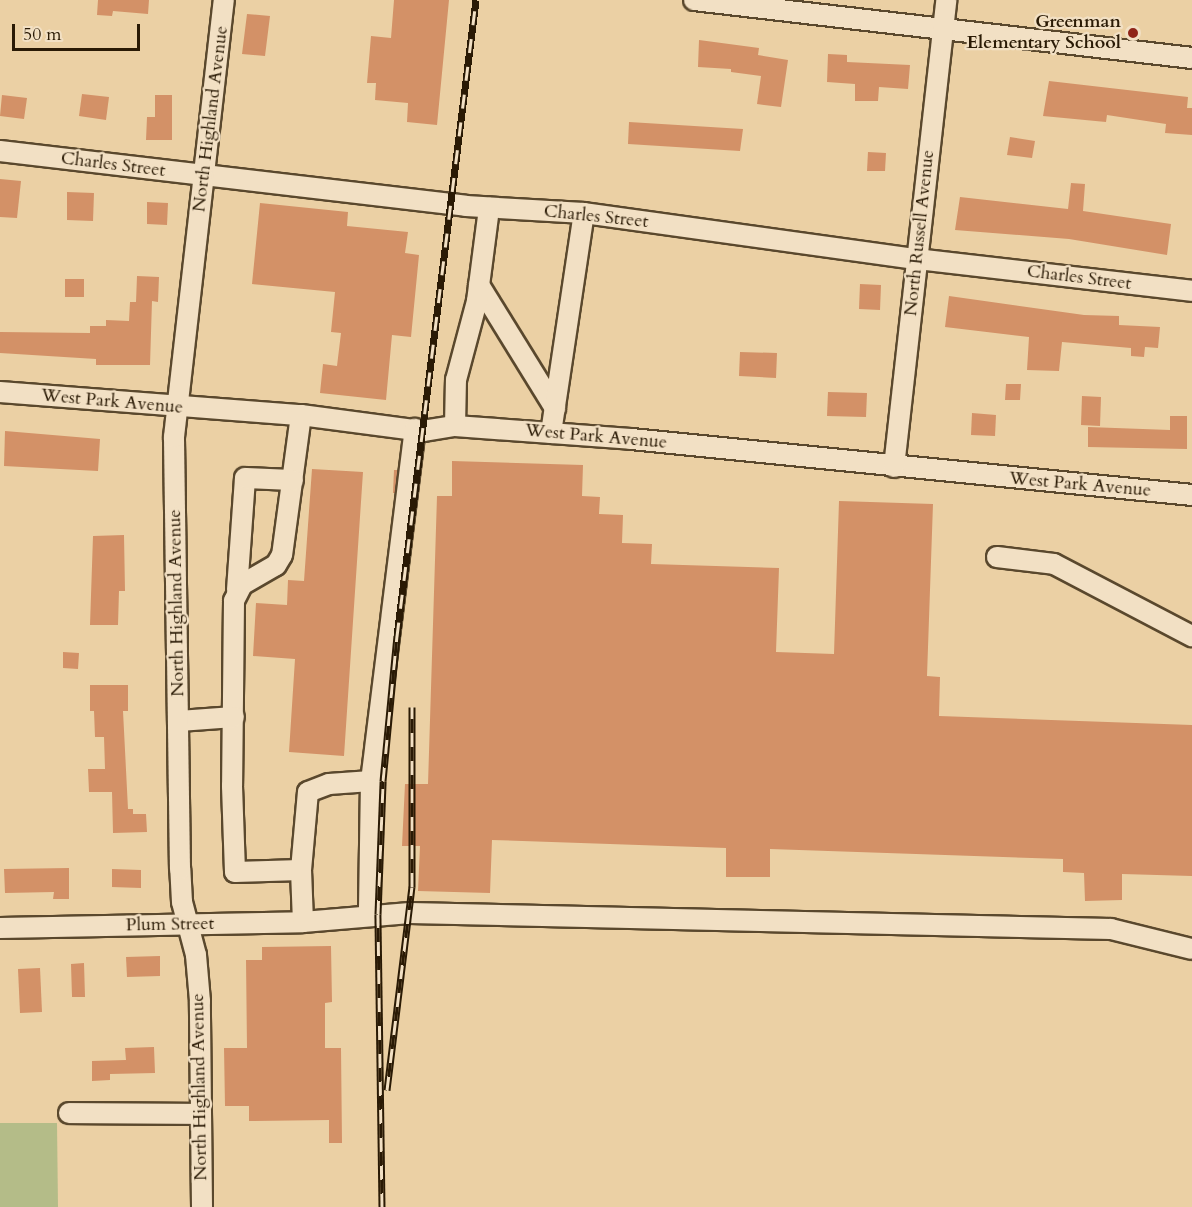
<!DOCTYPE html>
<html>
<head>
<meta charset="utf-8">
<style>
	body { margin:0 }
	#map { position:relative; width:1192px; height:1207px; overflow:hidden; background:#ebd0a4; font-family:Cardo,serif }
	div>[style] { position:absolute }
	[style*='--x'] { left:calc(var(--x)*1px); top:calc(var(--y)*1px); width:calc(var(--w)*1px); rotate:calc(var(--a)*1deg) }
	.green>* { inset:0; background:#b4bc88 }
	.building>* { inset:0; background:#d39167 }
	.roads { filter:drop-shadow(2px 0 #5a482d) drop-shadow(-2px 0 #5a482d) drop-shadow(0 2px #5a482d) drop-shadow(0 -2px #5a482d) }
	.minor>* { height:20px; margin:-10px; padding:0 10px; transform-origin:10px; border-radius:10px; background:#f2e0c4 }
	.rail>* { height:7px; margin-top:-3.5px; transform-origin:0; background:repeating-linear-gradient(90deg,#f2e0c4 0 14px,#2a1a05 0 28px); box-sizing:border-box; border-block:2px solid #2a1a05 }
	.dots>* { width:16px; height:16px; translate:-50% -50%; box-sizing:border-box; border:3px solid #f2e0c4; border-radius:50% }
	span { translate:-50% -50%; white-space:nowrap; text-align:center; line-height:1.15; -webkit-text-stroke:4.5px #f2e0c4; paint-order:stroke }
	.poi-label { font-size:18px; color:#2a1a05; font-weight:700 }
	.right { translate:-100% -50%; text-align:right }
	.street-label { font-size:18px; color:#2a1a05 }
	.scale { position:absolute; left:12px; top:24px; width:128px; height:27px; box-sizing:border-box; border:3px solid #2a1a05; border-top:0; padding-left:8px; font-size:18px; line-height:21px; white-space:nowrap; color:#2a1a05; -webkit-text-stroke:4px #f2e0c4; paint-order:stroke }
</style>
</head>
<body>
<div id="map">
	<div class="green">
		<div style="clip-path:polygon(0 1123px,57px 1123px,58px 1207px,0 1207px)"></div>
	</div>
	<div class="building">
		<div style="clip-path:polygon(98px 0,149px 0,148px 14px,113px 11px,112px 16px,97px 15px)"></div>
		<div style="clip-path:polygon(394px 0,449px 0,437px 125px,407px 122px,408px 103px,375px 100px,376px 83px,367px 83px,371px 36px,391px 38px)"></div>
		<div style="clip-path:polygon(247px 14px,270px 16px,265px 56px,242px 54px)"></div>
		<div style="clip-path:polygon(699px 40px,759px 48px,758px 55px,788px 60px,781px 107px,757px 104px,761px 76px,731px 72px,731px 69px,698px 67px)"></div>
		<div style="clip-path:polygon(828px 54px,847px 55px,847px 62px,910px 65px,908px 89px,879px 87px,878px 101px,855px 101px,855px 84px,827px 82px)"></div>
		<div style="clip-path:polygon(1049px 81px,1188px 97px,1187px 108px,1192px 108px,1192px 135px,1165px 133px,1166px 124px,1107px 115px,1106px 122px,1043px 116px)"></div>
		<div style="clip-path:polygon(82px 94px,109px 97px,106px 120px,79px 116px)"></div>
		<div style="clip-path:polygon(2px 95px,27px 98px,24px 119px,0 116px)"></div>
		<div style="clip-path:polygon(155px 95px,172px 95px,172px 140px,146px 140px,147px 117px,155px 117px)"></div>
		<div style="clip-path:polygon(629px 122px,743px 129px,740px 151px,628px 144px)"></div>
		<div style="clip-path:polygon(1010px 137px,1035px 141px,1032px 158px,1007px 155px)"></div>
		<div style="clip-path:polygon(868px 152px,886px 153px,885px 171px,867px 171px)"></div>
		<div style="clip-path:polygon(0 179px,21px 181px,17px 218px,0 217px)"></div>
		<div style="clip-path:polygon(1071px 183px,1085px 184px,1083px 211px,1171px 224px,1167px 255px,1069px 239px,955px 230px,960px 197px,1068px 209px)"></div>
		<div style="clip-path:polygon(67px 192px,94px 193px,93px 221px,67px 220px)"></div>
		<div style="clip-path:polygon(147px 202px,168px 203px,167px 225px,147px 224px)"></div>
		<div style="clip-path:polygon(260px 203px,348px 212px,347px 226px,408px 232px,405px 253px,419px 255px,411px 337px,392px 335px,386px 400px,320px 393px,323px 364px,337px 366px,341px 333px,331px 332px,335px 292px,252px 284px)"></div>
		<div style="clip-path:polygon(137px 276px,159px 277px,158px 302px,152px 301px,150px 365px,96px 365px,96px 359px,0 353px,0 332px,90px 333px,90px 326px,106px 326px,106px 320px,129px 321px,130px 302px,136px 302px)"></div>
		<div style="clip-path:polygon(65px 279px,84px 279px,84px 297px,65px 297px)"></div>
		<div style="clip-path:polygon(860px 284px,881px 285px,880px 310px,859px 309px)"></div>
		<div style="clip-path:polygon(949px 296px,1084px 315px,1119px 316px,1119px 325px,1160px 327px,1158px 348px,1145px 347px,1144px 357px,1131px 356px,1131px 348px,1062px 342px,1059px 371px,1027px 370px,1029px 337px,945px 327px)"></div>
		<div style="clip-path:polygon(740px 352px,777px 353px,776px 378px,739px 376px)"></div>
		<div style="clip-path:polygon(1006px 384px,1021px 384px,1020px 400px,1005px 400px)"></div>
		<div style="clip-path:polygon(828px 392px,867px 393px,866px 417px,827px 416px)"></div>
		<div style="clip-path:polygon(1082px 396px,1101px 397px,1100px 426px,1081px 425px)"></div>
		<div style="clip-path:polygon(972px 413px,996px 415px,995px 436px,971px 435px)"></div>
		<div style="clip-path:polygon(1170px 416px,1187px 416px,1187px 449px,1088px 447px,1088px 427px,1170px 430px)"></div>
		<div style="clip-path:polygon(5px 431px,100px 439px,98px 471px,4px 466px)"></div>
		<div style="clip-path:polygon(452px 461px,583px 465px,582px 496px,600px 497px,599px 514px,623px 515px,622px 543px,652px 544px,651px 564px,779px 568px,776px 652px,834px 654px,839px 501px,933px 504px,927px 676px,940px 677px,939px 716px,1192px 725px,1192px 876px,1122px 874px,1122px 900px,1085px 901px,1084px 873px,1063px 872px,1063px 859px,770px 849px,770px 877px,726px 877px,726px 848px,492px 840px,490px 893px,418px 891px,420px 846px,402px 846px,405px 784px,428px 784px,437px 496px,452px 496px)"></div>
		<div style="clip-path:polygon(312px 469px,363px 472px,344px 756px,289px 752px,295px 659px,253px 656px,256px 603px,287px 605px,288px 580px,304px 581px)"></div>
		<div style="clip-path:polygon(394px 470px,398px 470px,395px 493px,393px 493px)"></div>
		<div style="clip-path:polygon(124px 535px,125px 591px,119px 591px,118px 625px,90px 625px,93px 536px)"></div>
		<div style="clip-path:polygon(63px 652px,79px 653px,78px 669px,63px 668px)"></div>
		<div style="clip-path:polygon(90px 685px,128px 685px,128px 711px,123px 711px,128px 809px,133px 809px,133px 814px,146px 814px,147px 832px,113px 833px,112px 792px,89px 792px,88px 769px,105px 769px,104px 737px,95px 737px,94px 711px,90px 711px)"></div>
		<div style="clip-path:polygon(69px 868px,69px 899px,53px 899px,54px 892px,5px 893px,4px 869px)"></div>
		<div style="clip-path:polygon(112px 869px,141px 870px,141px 888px,112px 887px)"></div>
		<div style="clip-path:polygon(331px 946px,332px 1002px,325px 1003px,325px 1048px,341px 1048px,342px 1143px,329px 1143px,329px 1120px,249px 1121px,249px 1106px,225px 1106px,224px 1048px,247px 1048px,246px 960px,262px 960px,262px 947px)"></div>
		<div style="clip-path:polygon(160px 956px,160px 976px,127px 977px,126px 957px)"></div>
		<div style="clip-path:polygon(84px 963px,85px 997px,72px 997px,71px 964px)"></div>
		<div style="clip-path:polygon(40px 968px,42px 1012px,20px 1013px,18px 969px)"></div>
		<div style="clip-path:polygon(154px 1047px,155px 1073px,110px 1074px,110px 1080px,92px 1081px,92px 1061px,126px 1060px,125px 1048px)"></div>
	</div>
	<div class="roads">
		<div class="minor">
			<div style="--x:694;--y:0;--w:501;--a:6.64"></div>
			<div style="--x:0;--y:151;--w:469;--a:6.7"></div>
			<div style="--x:466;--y:206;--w:118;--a:3.4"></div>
			<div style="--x:584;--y:213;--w:336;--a:7.9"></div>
			<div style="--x:917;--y:259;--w:277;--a:6.6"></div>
			<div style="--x:479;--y:285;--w:145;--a:58.3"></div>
			<div style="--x:0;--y:392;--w:302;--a:4.4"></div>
			<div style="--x:301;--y:415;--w:123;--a:7.5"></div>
			<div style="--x:423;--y:431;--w:32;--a:-9"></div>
			<div style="--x:455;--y:426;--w:176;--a:4.2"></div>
			<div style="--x:631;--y:439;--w:564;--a:5.7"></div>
			<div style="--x:301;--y:415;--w:141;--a:97.7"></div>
			<div style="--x:282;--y:555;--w:12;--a:121"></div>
			<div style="--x:276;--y:565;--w:39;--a:150"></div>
			<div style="--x:242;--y:585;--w:18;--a:117"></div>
			<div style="--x:234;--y:601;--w:185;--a:90.6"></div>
			<div style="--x:232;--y:786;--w:86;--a:88"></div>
			<div style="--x:235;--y:872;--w:66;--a:-1.7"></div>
			<div style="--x:301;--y:870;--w:52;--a:87.8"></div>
			<div style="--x:455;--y:426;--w:46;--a:-88.8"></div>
			<div style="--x:456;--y:380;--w:82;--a:-75.1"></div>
			<div style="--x:477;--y:301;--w:94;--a:-82.6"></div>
			<div style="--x:551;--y:433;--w:222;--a:-81.5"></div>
			<div style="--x:894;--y:467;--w:470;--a:-83.6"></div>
			<div style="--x:997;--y:557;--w:57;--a:7"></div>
			<div style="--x:1054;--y:564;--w:156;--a:27.6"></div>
			<div style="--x:237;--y:590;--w:112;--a:-85.9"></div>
			<div style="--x:245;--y:478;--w:48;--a:2.4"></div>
			<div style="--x:179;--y:721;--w:55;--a:-4.2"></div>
			<div style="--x:371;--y:781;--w:355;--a:-82.9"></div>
			<div style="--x:301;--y:870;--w:78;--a:-84.9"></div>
			<div style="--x:308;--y:792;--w:22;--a:-21"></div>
			<div style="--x:329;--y:784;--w:42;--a:-4.1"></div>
			<div style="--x:371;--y:781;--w:133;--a:90.9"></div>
			<div style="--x:0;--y:928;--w:303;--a:-1.1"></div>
			<div style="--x:303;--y:922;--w:107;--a:-4.8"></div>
			<div style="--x:410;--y:913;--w:701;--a:1.31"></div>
			<div style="--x:1111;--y:929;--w:83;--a:13.9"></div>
			<div style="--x:69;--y:1113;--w:132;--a:0.4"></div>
			<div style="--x:202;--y:1207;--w:206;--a:-90.6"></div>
			<div style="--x:200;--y:1001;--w:46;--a:-95"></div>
			<div style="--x:196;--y:955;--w:55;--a:-104.8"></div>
			<div style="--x:182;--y:902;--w:33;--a:-93"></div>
			<div style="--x:180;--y:869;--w:432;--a:-90.8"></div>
			<div style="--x:174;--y:437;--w:440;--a:-83.5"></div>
		</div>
	</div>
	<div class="rail">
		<div style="--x:387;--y:1090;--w:205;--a:-83"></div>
		<div style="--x:412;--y:887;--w:180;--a:-90"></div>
		<div style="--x:382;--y:1207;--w:293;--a:-90.8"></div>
		<div style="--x:378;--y:914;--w:133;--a:-87.8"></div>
		<div style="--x:383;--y:781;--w:146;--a:-84.5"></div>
		<div style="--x:397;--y:636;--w:641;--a:-82.92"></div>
	</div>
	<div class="dots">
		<div style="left:1133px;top:33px;background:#8f2418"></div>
	</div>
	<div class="poi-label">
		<span class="right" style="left:1121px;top:33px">Greenman<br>Elementary School</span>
	</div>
	<div class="street-label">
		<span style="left:211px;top:119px;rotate:-83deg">North Highland Avenue</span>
		<span style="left:113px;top:165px;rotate:7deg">Charles Street</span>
		<span style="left:596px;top:217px;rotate:6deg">Charles Street</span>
		<span style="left:920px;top:233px;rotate:-84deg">North Russell Avenue</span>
		<span style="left:1079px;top:278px;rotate:7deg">Charles Street</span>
		<span style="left:112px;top:402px;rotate:5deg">West Park Avenue</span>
		<span style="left:596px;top:437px;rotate:5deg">West Park Avenue</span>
		<span style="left:1080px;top:485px;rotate:5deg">West Park Avenue</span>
		<span style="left:177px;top:603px;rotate:-91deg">North Highland Avenue</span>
		<span style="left:170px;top:925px;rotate:-1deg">Plum Street</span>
		<span style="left:200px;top:1087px;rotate:-91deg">North Highland Avenue</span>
	</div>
	<div class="scale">50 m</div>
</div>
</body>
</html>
